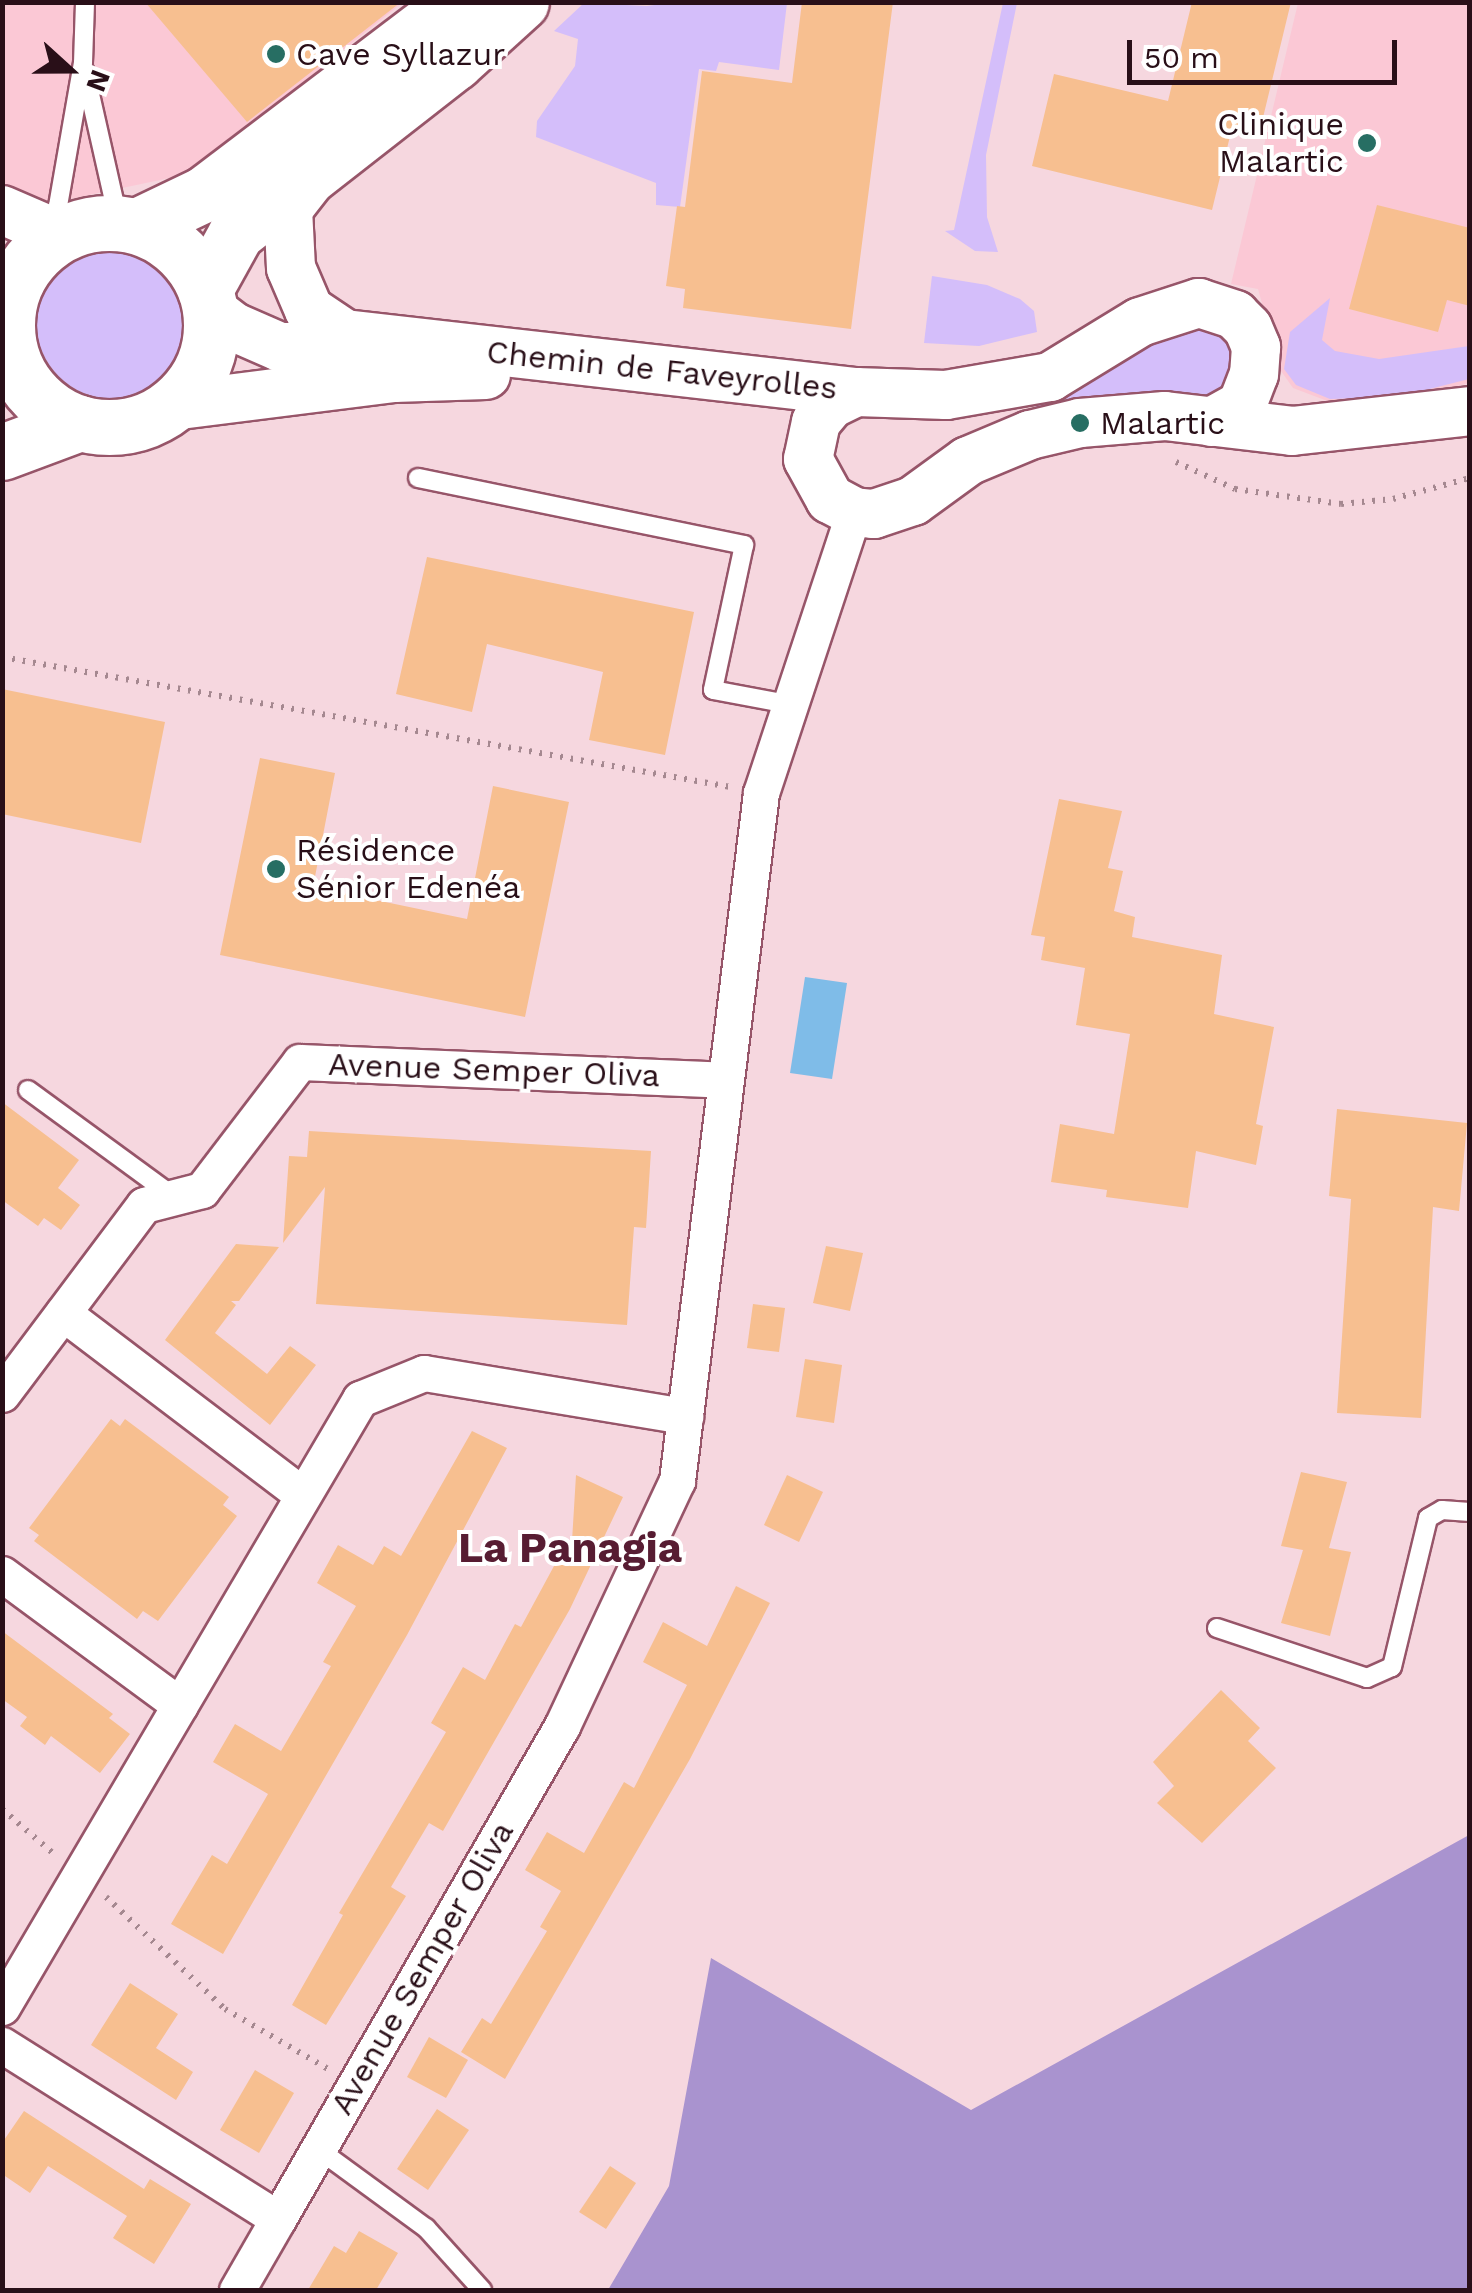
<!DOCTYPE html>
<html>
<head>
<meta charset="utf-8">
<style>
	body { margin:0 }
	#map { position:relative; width:1472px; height:2293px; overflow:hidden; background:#f6d7df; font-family:"Work Sans",sans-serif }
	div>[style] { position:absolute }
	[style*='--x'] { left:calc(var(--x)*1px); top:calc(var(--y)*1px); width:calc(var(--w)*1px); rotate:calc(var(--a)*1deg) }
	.built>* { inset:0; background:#fbc8d5 }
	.green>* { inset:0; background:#d4befa }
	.round { border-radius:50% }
	.forest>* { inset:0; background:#a993cf }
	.water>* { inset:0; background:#7fbce8 }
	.building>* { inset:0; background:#f7bf90 }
	.path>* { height:6px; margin-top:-3px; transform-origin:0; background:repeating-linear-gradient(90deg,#a58890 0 2.5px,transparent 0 10.5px) }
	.roads { filter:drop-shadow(2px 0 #975569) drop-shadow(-2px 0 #975569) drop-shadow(0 2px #975569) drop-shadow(0 -2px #975569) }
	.lane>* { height:18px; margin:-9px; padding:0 9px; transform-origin:9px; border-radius:9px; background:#fff }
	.street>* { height:35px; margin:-17.5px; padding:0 17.5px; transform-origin:17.5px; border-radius:17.5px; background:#fff }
	.secondary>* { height:48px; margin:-24px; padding:0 24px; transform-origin:24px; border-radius:24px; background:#fff }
	.primary>* { height:55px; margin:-27.5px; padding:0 27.5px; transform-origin:27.5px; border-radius:27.5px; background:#fff }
	.primary>.ring { margin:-27.5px; padding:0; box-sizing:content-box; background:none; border:55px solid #fff; border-radius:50% }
	.dots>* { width:28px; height:28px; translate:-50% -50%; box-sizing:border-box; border:5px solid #fff; border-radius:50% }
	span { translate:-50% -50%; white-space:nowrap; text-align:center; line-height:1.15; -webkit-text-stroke:8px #fff; paint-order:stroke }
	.poi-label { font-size:32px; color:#290f18 }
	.left { translate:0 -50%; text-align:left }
	.right { translate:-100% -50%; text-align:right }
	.street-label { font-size:32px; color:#290f18 }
	.district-label { font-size:42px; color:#571c32; font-weight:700 }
	.frame { position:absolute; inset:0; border:5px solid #290f18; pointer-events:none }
	.north { position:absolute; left:20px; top:20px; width:100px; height:100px; -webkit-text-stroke:8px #fff; paint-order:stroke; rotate:111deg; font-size:28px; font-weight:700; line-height:40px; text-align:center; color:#290f18 }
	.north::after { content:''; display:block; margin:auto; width:35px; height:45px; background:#290f18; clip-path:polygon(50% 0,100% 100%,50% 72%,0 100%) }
	.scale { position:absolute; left:1127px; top:40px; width:270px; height:45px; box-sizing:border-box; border:5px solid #290f18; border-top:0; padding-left:12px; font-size:30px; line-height:35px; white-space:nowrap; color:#290f18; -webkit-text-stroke:8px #fff; paint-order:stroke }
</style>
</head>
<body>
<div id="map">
	<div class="built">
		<div style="clip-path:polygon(3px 3px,402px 3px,204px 162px,179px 176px,32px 207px,3px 189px)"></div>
		<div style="clip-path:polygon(1298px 3px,1469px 3px,1469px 383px,1397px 403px,1330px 402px,1293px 388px,1281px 371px,1258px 289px,1231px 284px)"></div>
	</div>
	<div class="green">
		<div style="clip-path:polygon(677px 2px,787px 3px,779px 70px,719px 62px,716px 71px,699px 69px,680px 207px,656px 205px,656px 183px,536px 137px,537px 121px,575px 66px,578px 39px,554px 31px,584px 3px,647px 6px)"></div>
		<div style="clip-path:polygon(1003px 3px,1017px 3px,986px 155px,987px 217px,998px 252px,975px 251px,945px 231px,954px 230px)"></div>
		<div class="round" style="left:36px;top:245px;width:154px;height:154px"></div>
		<div style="clip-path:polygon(932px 276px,987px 285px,1020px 299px,1034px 311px,1037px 332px,979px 346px,924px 343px)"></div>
		<div style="clip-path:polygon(1330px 298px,1322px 340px,1335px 351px,1379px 359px,1469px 346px,1469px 379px,1398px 397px,1330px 399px,1296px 385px,1284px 369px,1290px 332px)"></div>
		<div style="clip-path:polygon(1215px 325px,1238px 361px,1222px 397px,1041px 422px,1031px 394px,1155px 331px)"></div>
	</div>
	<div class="forest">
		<div style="clip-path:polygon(1469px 1835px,1469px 2290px,608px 2290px,669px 2186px,711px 1958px,971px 2110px)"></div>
	</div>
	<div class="water">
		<div style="clip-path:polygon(805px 977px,847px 983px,832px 1079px,790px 1073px)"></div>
	</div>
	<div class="building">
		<div style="clip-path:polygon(145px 2px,401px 2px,247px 122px)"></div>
		<div style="clip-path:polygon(802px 2px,893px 2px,851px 329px,683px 308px,685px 289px,666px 286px,677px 206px,685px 207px,702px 71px,792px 83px)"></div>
		<div style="clip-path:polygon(1192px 2px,1291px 2px,1259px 134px,1232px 128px,1212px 210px,1032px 166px,1054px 74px,1168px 101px)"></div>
		<div style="clip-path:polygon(1377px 205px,1470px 228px,1470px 306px,1447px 300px,1438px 332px,1349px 309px)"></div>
		<div style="clip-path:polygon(427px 557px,694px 612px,665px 755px,589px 740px,603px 672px,487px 644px,472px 712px,396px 694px)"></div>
		<div style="clip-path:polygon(2px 689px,165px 722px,141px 843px,2px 814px)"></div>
		<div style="clip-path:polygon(260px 758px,335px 773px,313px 887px,467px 919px,493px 786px,569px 802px,525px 1017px,220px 955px)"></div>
		<div style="clip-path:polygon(1059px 799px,1122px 811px,1108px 868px,1123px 871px,1114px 911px,1135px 917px,1132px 937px,1222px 955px,1214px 1014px,1274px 1027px,1256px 1124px,1263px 1126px,1256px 1165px,1196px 1151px,1188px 1208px,1106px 1197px,1107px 1190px,1051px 1182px,1060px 1124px,1114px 1134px,1130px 1034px,1076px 1025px,1085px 968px,1041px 960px,1045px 937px,1031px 935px)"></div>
		<div style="clip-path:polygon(2px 1102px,79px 1160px,58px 1188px,80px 1205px,61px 1230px,44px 1218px,38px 1226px,2px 1200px)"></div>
		<div style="clip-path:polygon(1337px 1109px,1467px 1123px,1459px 1211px,1433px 1207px,1421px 1418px,1337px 1413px,1351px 1199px,1329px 1196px)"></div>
		<div style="clip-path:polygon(309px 1131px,651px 1151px,646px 1228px,634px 1227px,627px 1325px,316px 1304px,325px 1187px,283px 1243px,289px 1156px,307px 1157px)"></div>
		<div style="clip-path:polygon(236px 1244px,279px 1247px,239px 1301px,231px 1301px,236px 1305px,215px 1333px,267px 1374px,290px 1346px,316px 1365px,270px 1425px,165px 1340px)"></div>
		<div style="clip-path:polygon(826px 1246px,863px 1253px,850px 1311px,813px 1303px)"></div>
		<div style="clip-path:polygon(753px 1304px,785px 1308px,779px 1352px,747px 1348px)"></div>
		<div style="clip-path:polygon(805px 1359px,842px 1365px,834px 1423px,796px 1417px)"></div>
		<div style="clip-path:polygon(111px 1419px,120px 1426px,125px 1419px,229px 1497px,223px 1505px,237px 1516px,158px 1621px,143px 1611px,137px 1619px,34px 1541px,39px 1535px,29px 1528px)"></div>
		<div style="clip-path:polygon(472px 1431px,507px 1448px,407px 1635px,223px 1954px,171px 1924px,212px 1855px,227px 1864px,268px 1794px,213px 1762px,235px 1724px,281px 1751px,331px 1666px,323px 1662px,356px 1606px,317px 1583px,338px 1545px,373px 1565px,384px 1546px,401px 1556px)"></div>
		<div style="clip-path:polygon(1301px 1472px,1347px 1482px,1329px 1548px,1351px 1552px,1330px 1636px,1281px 1623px,1303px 1550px,1281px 1546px)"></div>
		<div style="clip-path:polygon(576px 1475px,623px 1497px,570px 1609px,443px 1831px,429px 1823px,391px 1887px,406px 1896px,326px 2025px,292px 2005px,343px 1915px,339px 1913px,446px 1732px,431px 1723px,463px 1667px,485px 1680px,515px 1624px,521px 1627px,567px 1542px,572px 1541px)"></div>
		<div style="clip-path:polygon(787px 1475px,823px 1492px,799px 1542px,764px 1525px)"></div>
		<div style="clip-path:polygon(736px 1586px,770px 1603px,690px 1759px,505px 2079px,461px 2052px,482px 2018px,491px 2024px,547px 1931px,540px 1927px,561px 1891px,525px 1870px,547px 1832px,584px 1853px,624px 1782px,634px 1788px,687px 1685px,643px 1662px,663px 1622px,707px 1646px)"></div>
		<div style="clip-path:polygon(2px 1631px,113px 1714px,109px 1718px,130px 1734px,100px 1773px,51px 1736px,45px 1745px,20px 1726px,27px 1717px,2px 1699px)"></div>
		<div style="clip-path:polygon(1221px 1690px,1260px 1728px,1248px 1741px,1276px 1768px,1202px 1843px,1157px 1803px,1174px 1786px,1153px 1762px)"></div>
		<div style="clip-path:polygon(130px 1983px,178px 2014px,156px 2048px,193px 2072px,176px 2100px,91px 2045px)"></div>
		<div style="clip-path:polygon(429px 2037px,468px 2060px,446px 2098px,407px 2077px)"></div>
		<div style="clip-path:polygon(255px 2070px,294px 2093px,259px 2153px,220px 2130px)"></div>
		<div style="clip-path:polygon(437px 2109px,469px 2130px,428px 2190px,397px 2169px)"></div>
		<div style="clip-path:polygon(24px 2111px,144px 2189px,150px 2179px,191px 2204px,154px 2264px,113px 2238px,127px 2216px,48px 2166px,30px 2193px,2px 2174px,2px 2143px)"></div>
		<div style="clip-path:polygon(610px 2166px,636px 2183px,606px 2229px,579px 2212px)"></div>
		<div style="clip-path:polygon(359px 2231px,398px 2253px,376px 2290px,308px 2290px,334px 2246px,346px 2253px)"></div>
	</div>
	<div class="path">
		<div style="--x:1176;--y:462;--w:65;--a:24.6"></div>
		<div style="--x:1235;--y:489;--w:107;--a:8.1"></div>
		<div style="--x:1341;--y:504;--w:52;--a:-5.5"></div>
		<div style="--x:1393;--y:499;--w:80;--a:-15.3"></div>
		<div style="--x:2;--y:657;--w:740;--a:10.12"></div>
		<div style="--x:2;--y:1809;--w:69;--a:40.9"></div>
		<div style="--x:106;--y:1897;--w:163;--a:43.3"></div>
		<div style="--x:225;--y:2009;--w:119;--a:30.2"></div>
	</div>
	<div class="roads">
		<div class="lane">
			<div style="--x:85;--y:72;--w:155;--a:77.3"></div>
			<div style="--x:60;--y:230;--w:24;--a:-95"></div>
			<div style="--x:58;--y:206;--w:145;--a:-80.1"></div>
			<div style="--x:83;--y:63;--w:61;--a:-88.1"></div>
			<div style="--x:2;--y:378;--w:23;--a:-65"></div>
			<div style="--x:418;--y:478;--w:333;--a:11.6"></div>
			<div style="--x:744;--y:545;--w:148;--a:102.1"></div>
			<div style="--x:713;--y:690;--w:76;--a:10.6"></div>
			<div style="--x:28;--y:1090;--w:180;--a:36.2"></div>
			<div style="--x:1217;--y:1628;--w:158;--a:18.4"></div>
			<div style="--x:1367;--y:1678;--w:27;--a:-24"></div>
			<div style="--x:1392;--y:1667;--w:153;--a:-76.4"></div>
			<div style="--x:1428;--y:1518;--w:16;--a:-30"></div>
			<div style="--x:1442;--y:1510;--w:28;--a:4"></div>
			<div style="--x:318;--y:2149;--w:134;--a:36.2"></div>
			<div style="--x:426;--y:2228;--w:84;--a:47.9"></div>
		</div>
		<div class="street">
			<div style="--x:63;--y:1313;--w:301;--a:37.2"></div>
			<div style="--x:2;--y:1394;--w:236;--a:-53.1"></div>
			<div style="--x:144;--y:1205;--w:60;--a:-14.5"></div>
			<div style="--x:202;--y:1190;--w:161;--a:-52.6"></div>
			<div style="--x:300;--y:1062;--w:425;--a:2.4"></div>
			<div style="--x:2;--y:1574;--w:221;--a:36.4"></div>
			<div style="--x:2;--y:2007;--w:706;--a:-59.51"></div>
			<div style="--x:360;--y:1399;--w:69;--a:-22.1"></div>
			<div style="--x:424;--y:1373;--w:265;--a:9.4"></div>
			<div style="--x:2;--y:2045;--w:326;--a:32.2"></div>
			<div style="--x:278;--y:2219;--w:569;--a:-60.06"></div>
			<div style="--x:562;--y:1726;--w:271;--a:-64.9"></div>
			<div style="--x:677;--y:1481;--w:693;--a:-83.04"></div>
			<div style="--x:761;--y:793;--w:296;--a:-71.7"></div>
			<div style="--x:237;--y:2290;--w:82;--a:-60"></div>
		</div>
		<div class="secondary">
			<div style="--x:316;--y:173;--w:46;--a:127.9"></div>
			<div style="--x:288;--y:209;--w:59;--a:87.1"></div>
			<div style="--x:291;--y:268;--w:46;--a:66.8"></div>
			<div style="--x:309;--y:310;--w:43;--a:33.7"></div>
			<div style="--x:345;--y:334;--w:514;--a:6.48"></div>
			<div style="--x:856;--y:392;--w:90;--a:1.9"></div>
			<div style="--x:946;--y:395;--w:106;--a:-9.8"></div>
			<div style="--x:1050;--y:377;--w:105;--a:-31.4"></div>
			<div style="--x:1140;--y:322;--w:62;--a:-17.9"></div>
			<div style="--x:1199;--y:303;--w:38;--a:18"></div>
			<div style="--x:1235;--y:315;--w:18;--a:45"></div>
			<div style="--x:1248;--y:328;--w:21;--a:67"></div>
			<div style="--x:1256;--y:347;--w:27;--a:94"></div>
			<div style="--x:1254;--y:374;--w:33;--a:111"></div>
			<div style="--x:1242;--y:405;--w:35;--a:151"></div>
			<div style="--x:2;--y:210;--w:63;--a:23.3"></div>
			<div style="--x:2;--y:297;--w:11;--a:49"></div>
			<div style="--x:210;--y:309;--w:30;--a:37"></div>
			<div style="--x:234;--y:327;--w:50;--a:23.5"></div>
			<div style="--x:280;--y:347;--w:90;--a:0"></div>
			<div style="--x:856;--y:392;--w:28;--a:154"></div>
			<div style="--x:831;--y:404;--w:23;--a:130"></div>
			<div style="--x:816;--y:422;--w:38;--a:102"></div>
			<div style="--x:808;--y:459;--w:46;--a:61.2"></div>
			<div style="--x:830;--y:499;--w:27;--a:28"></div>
			<div style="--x:854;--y:512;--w:20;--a:6"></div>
			<div style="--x:874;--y:514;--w:41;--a:-18.4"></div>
			<div style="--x:913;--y:501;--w:68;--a:-36"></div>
			<div style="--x:968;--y:461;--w:67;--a:-22.8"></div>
			<div style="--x:1030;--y:435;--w:51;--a:-13.5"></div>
			<div style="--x:1080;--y:423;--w:85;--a:-4.7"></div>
			<div style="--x:1165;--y:416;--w:128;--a:6.7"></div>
			<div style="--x:1292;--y:431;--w:179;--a:-6.4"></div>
			<div style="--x:172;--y:406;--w:224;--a:-7.2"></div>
			<div style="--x:394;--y:378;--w:92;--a:-1.9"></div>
		</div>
		<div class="primary">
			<div class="ring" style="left:7px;top:223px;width:149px;height:149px"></div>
			<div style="--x:137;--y:226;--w:74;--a:-25.5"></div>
			<div style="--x:204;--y:194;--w:318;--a:-37.2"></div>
			<div style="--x:205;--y:289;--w:64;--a:-61"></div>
			<div style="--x:236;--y:233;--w:278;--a:-38"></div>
			<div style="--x:455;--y:62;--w:89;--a:-42.3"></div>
			<div style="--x:2;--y:452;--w:83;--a:-20.4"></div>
		</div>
	</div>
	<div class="dots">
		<div style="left:276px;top:54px;background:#276e63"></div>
		<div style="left:1367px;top:143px;background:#276e63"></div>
		<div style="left:1080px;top:423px;background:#276e63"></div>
		<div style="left:276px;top:869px;background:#276e63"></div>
	</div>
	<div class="poi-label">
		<span class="left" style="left:296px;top:54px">Cave Syllazur</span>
		<span class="right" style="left:1344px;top:143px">Clinique<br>Malartic</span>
		<span class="left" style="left:1100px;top:423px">Malartic</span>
		<span class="left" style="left:296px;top:869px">Résidence<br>Sénior Edenéa</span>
	</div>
	<div class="street-label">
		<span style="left:662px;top:370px;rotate:6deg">Chemin de Faveyrolles</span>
		<span style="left:494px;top:1070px;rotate:2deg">Avenue Semper Oliva</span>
		<span style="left:422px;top:1968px;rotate:-60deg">Avenue Semper Oliva</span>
	</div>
	<div class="district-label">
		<span style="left:570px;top:1548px">La Panagia</span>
	</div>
	<div class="frame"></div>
	<div class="north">N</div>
	<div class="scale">50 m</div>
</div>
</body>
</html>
